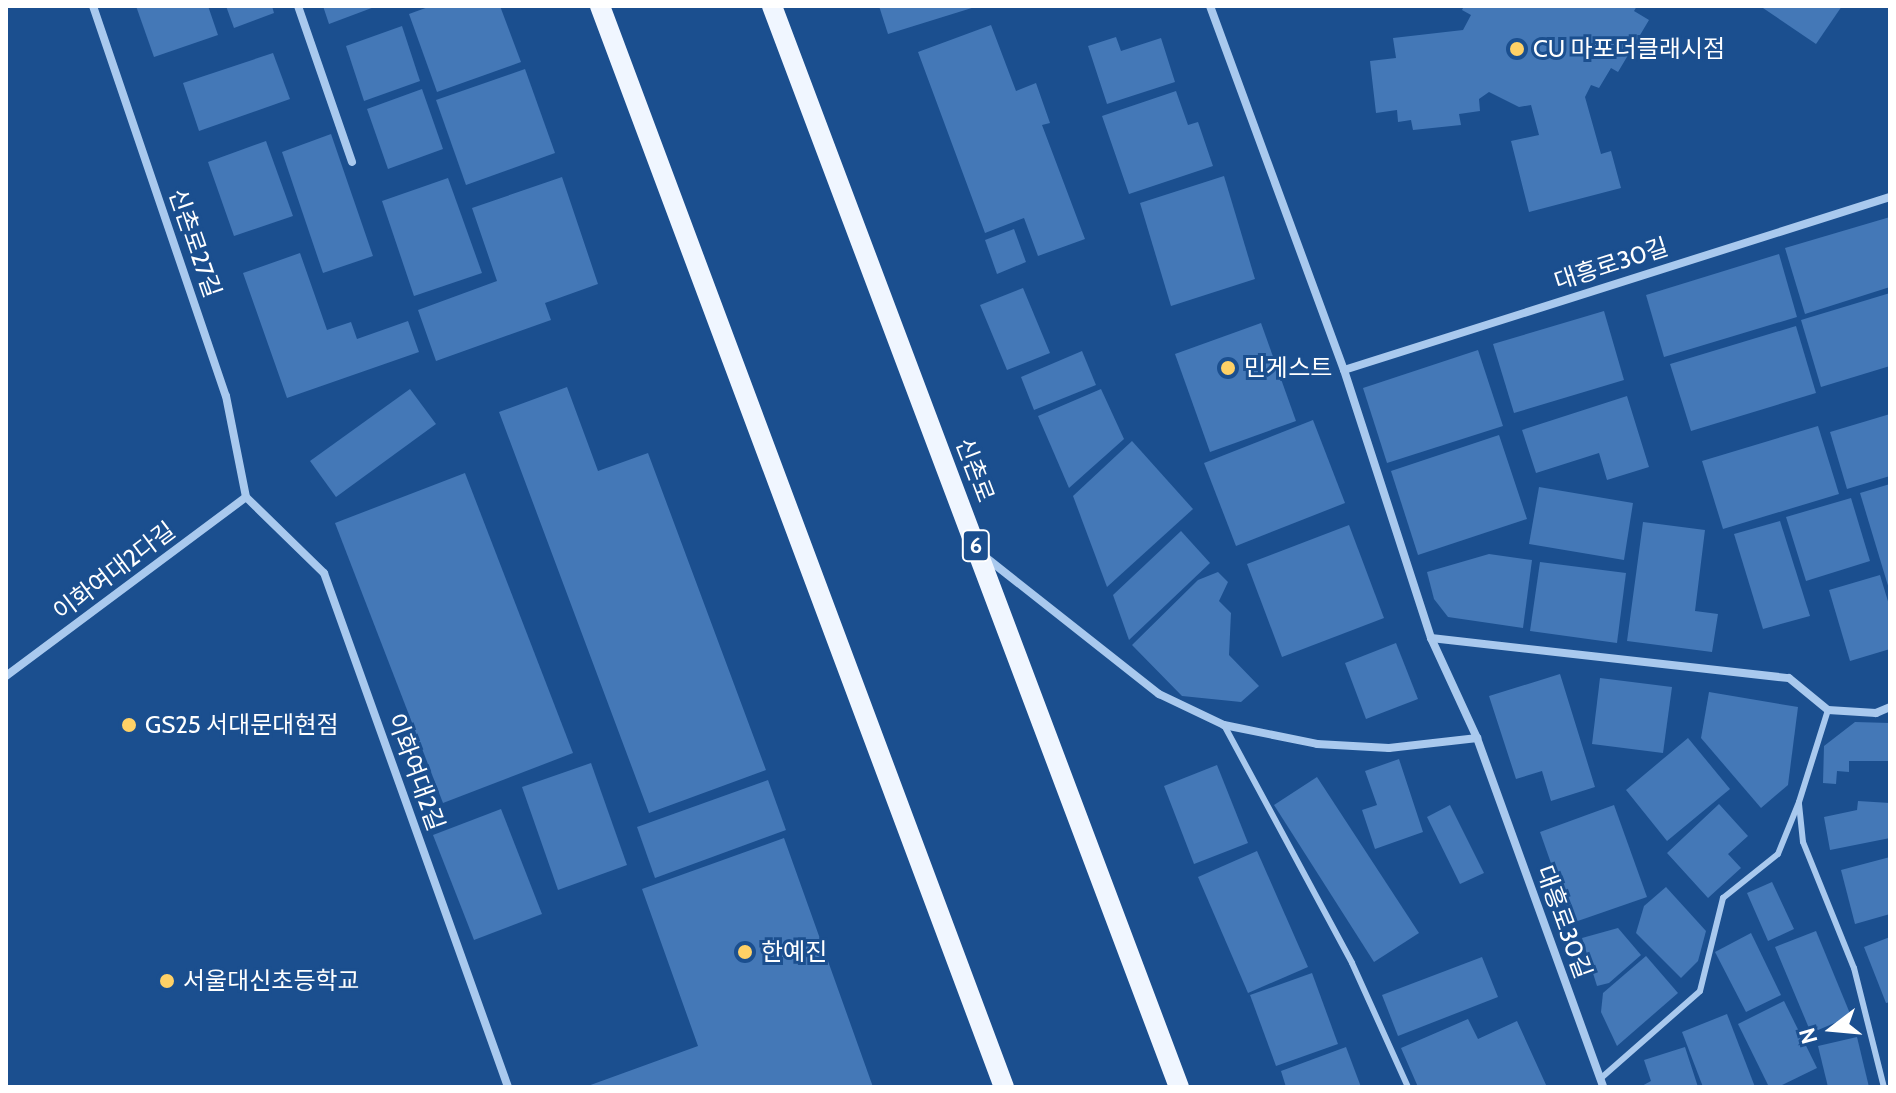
<!DOCTYPE html>
<html>
<head>
<meta charset="utf-8">
<style>
	body { margin:0 }
	#map { position:relative; width:1896px; height:1093px; overflow:hidden; background:#1b4f8f; font-family:Cabin,"Noto Sans KR",sans-serif }
	div>[style] { position:absolute }
	[style*='--x'] { left:calc(var(--x)*1px); top:calc(var(--y)*1px); width:calc(var(--w)*1px); rotate:calc(var(--a)*1deg) }
	.building>* { inset:0; background:#4478b7 }
	.service>* { height:6px; margin:-3px; padding:0 3px; transform-origin:3px; border-radius:3px; background:#a9c9ee }
	.minor>* { height:8px; margin:-4px; padding:0 4px; transform-origin:4px; border-radius:4px; background:#a9c9ee }
	.primary>* { height:20px; margin:-10px; padding:0 10px; transform-origin:10px; border-radius:10px; background:#f0f6ff }
	.dots>* { width:22px; height:22px; translate:-50% -50%; box-sizing:border-box; border:4px solid #1b4f8f; border-radius:50% }
	span { translate:-50% -50%; white-space:nowrap; text-align:center; line-height:1.15; -webkit-text-stroke:6px #1b4f8f; paint-order:stroke }
	.shield-label span { padding:2px 6px; background:#1b4f8f; border:2px solid; border-radius:6px; -webkit-text-stroke-width:0 }
	.shield-label { font-size:22px; color:#fff; font-weight:700 }
	.poi-label { font-size:24px; color:#fff }
	.left { translate:0 -50%; text-align:left }
	.street-label { font-size:24px; color:#fff }
	.frame { position:absolute; inset:0; border:8px solid #fff; pointer-events:none }
	.north { position:absolute; left:1792px; top:989px; width:80px; height:80px; -webkit-text-stroke:6px #1b4f8f; paint-order:stroke; rotate:254deg; font-size:22px; font-weight:700; line-height:32px; text-align:center; color:#fff }
	.north::after { content:''; display:block; margin:auto; width:28px; height:36px; background:#fff; clip-path:polygon(50% 0,100% 100%,50% 72%,0 100%) }
</style>
</head>
<body>
<div id="map">
	<div class="building">
		<div style="clip-path:polygon(136px 6px,208px 6px,218px 35px,154px 57px)"></div>
		<div style="clip-path:polygon(226px 6px,272px 6px,274px 13px,234px 28px)"></div>
		<div style="clip-path:polygon(323px 6px,377px 6px,329px 24px)"></div>
		<div style="clip-path:polygon(431px 6px,500px 6px,521px 62px,437px 92px,409px 14px)"></div>
		<div style="clip-path:polygon(879px 6px,975px 6px,975px 7px,888px 34px)"></div>
		<div style="clip-path:polygon(1464px 6px,1637px 6px,1634px 11px,1649px 20px,1618px 72px,1611px 68px,1599px 88px,1591px 85px,1585px 97px,1601px 154px,1611px 151px,1621px 188px,1529px 212px,1511px 141px,1539px 135px,1531px 105px,1519px 107px,1489px 92px,1479px 99px,1480px 111px,1459px 114px,1461px 125px,1413px 130px,1411px 120px,1398px 122px,1397px 110px,1376px 113px,1370px 61px,1396px 58px,1393px 38px,1463px 30px,1471px 15px,1462px 10px)"></div>
		<div style="clip-path:polygon(1760px 6px,1842px 6px,1816px 44px)"></div>
		<div style="clip-path:polygon(991px 25px,1016px 91px,1036px 83px,1050px 123px,1042px 125px,1085px 239px,1038px 256px,1024px 218px,985px 233px,918px 52px)"></div>
		<div style="clip-path:polygon(402px 26px,420px 81px,364px 101px,346px 46px)"></div>
		<div style="clip-path:polygon(1116px 37px,1121px 51px,1161px 38px,1175px 82px,1107px 104px,1088px 46px)"></div>
		<div style="clip-path:polygon(273px 53px,290px 99px,199px 131px,183px 83px)"></div>
		<div style="clip-path:polygon(525px 69px,555px 153px,466px 185px,436px 100px)"></div>
		<div style="clip-path:polygon(422px 89px,443px 149px,388px 169px,367px 109px)"></div>
		<div style="clip-path:polygon(1176px 91px,1188px 125px,1198px 122px,1213px 166px,1129px 194px,1102px 116px)"></div>
		<div style="clip-path:polygon(331px 134px,373px 256px,323px 273px,282px 152px)"></div>
		<div style="clip-path:polygon(266px 141px,293px 216px,234px 236px,208px 162px)"></div>
		<div style="clip-path:polygon(1224px 176px,1255px 279px,1171px 306px,1140px 203px)"></div>
		<div style="clip-path:polygon(562px 177px,598px 284px,545px 303px,551px 320px,436px 361px,418px 310px,497px 281px,472px 208px)"></div>
		<div style="clip-path:polygon(448px 178px,482px 273px,414px 296px,382px 201px)"></div>
		<div style="clip-path:polygon(1890px 217px,1890px 287px,1805px 314px,1785px 248px)"></div>
		<div style="clip-path:polygon(1014px 229px,1026px 262px,997px 274px,985px 240px)"></div>
		<div style="clip-path:polygon(300px 253px,327px 330px,351px 322px,357px 339px,408px 321px,419px 352px,287px 398px,243px 273px)"></div>
		<div style="clip-path:polygon(1779px 254px,1797px 317px,1664px 357px,1646px 295px)"></div>
		<div style="clip-path:polygon(1023px 288px,1050px 353px,1007px 370px,980px 305px)"></div>
		<div style="clip-path:polygon(1890px 293px,1890px 366px,1821px 387px,1801px 320px)"></div>
		<div style="clip-path:polygon(1604px 311px,1624px 380px,1514px 413px,1493px 344px)"></div>
		<div style="clip-path:polygon(1261px 323px,1296px 421px,1210px 452px,1175px 354px)"></div>
		<div style="clip-path:polygon(1796px 326px,1816px 393px,1691px 431px,1670px 364px)"></div>
		<div style="clip-path:polygon(1478px 350px,1503px 426px,1387px 463px,1363px 388px)"></div>
		<div style="clip-path:polygon(1082px 351px,1096px 385px,1034px 410px,1021px 377px)"></div>
		<div style="clip-path:polygon(567px 387px,598px 471px,648px 453px,766px 770px,649px 813px,499px 412px)"></div>
		<div style="clip-path:polygon(410px 389px,436px 424px,336px 497px,310px 461px)"></div>
		<div style="clip-path:polygon(1101px 389px,1124px 439px,1069px 488px,1038px 416px)"></div>
		<div style="clip-path:polygon(1627px 396px,1649px 467px,1607px 480px,1599px 453px,1536px 473px,1522px 430px)"></div>
		<div style="clip-path:polygon(1890px 414px,1890px 476px,1847px 489px,1830px 432px)"></div>
		<div style="clip-path:polygon(1313px 420px,1345px 503px,1236px 546px,1204px 463px)"></div>
		<div style="clip-path:polygon(1818px 426px,1839px 494px,1723px 529px,1702px 461px)"></div>
		<div style="clip-path:polygon(1499px 435px,1527px 519px,1418px 555px,1391px 471px)"></div>
		<div style="clip-path:polygon(1132px 441px,1193px 509px,1107px 587px,1073px 496px)"></div>
		<div style="clip-path:polygon(465px 473px,573px 753px,443px 803px,335px 523px)"></div>
		<div style="clip-path:polygon(1890px 484px,1890px 589px,1889px 589px,1860px 493px)"></div>
		<div style="clip-path:polygon(1539px 487px,1633px 503px,1624px 560px,1529px 544px)"></div>
		<div style="clip-path:polygon(1851px 498px,1870px 561px,1806px 581px,1786px 517px)"></div>
		<div style="clip-path:polygon(1780px 521px,1810px 616px,1763px 629px,1734px 534px)"></div>
		<div style="clip-path:polygon(1643px 522px,1705px 530px,1695px 611px,1718px 614px,1712px 652px,1627px 641px)"></div>
		<div style="clip-path:polygon(1349px 525px,1384px 618px,1282px 657px,1247px 564px)"></div>
		<div style="clip-path:polygon(1181px 531px,1210px 563px,1129px 640px,1113px 595px)"></div>
		<div style="clip-path:polygon(1489px 554px,1532px 560px,1523px 628px,1448px 617px,1434px 599px,1427px 572px)"></div>
		<div style="clip-path:polygon(1540px 562px,1626px 573px,1617px 643px,1530px 631px)"></div>
		<div style="clip-path:polygon(1218px 572px,1228px 582px,1219px 601px,1231px 613px,1229px 655px,1259px 686px,1241px 702px,1182px 696px,1132px 645px,1198px 580px)"></div>
		<div style="clip-path:polygon(1880px 575px,1890px 608px,1890px 649px,1850px 661px,1829px 590px)"></div>
		<div style="clip-path:polygon(1396px 643px,1418px 699px,1366px 719px,1345px 663px)"></div>
		<div style="clip-path:polygon(1560px 674px,1595px 787px,1551px 801px,1542px 771px,1516px 779px,1489px 696px)"></div>
		<div style="clip-path:polygon(1600px 678px,1672px 687px,1663px 753px,1592px 744px)"></div>
		<div style="clip-path:polygon(1709px 692px,1798px 707px,1788px 785px,1761px 808px,1701px 738px)"></div>
		<div style="clip-path:polygon(1855px 722px,1890px 723px,1890px 761px,1849px 761px,1849px 772px,1837px 771px,1836px 784px,1823px 783px,1824px 746px)"></div>
		<div style="clip-path:polygon(1688px 738px,1730px 789px,1667px 841px,1626px 790px)"></div>
		<div style="clip-path:polygon(1399px 759px,1423px 832px,1375px 849px,1362px 810px,1377px 805px,1365px 771px)"></div>
		<div style="clip-path:polygon(591px 763px,627px 865px,558px 890px,522px 787px)"></div>
		<div style="clip-path:polygon(1217px 765px,1248px 843px,1194px 864px,1164px 786px)"></div>
		<div style="clip-path:polygon(1317px 777px,1419px 933px,1374px 962px,1274px 805px)"></div>
		<div style="clip-path:polygon(768px 780px,786px 830px,655px 878px,637px 827px)"></div>
		<div style="clip-path:polygon(1858px 801px,1890px 803px,1890px 838px,1830px 850px,1824px 817px,1857px 810px)"></div>
		<div style="clip-path:polygon(1719px 804px,1748px 836px,1728px 854px,1741px 868px,1708px 898px,1667px 853px)"></div>
		<div style="clip-path:polygon(1450px 805px,1484px 873px,1460px 884px,1427px 817px)"></div>
		<div style="clip-path:polygon(1614px 805px,1647px 897px,1572px 923px,1540px 832px)"></div>
		<div style="clip-path:polygon(501px 809px,542px 914px,474px 940px,433px 835px)"></div>
		<div style="clip-path:polygon(784px 838px,873px 1087px,585px 1087px,698px 1046px,642px 889px)"></div>
		<div style="clip-path:polygon(1257px 851px,1308px 967px,1248px 993px,1198px 877px)"></div>
		<div style="clip-path:polygon(1890px 857px,1890px 914px,1855px 924px,1841px 870px)"></div>
		<div style="clip-path:polygon(1772px 882px,1794px 929px,1768px 941px,1747px 893px)"></div>
		<div style="clip-path:polygon(1666px 887px,1706px 931px,1698px 961px,1681px 978px,1636px 933px,1644px 906px)"></div>
		<div style="clip-path:polygon(1618px 928px,1641px 955px,1609px 983px,1597px 986px,1582px 938px)"></div>
		<div style="clip-path:polygon(1816px 931px,1851px 1016px,1811px 1033px,1775px 947px)"></div>
		<div style="clip-path:polygon(1751px 933px,1781px 995px,1746px 1012px,1715px 952px)"></div>
		<div style="clip-path:polygon(1890px 937px,1890px 1002px,1886px 1003px,1864px 947px)"></div>
		<div style="clip-path:polygon(1646px 956px,1678px 993px,1617px 1046px,1601px 1012px,1603px 993px)"></div>
		<div style="clip-path:polygon(1482px 957px,1498px 997px,1398px 1036px,1382px 995px)"></div>
		<div style="clip-path:polygon(1312px 973px,1338px 1044px,1276px 1066px,1250px 995px)"></div>
		<div style="clip-path:polygon(1784px 1001px,1817px 1068px,1778px 1087px,1769px 1087px,1738px 1024px)"></div>
		<div style="clip-path:polygon(1727px 1014px,1755px 1087px,1703px 1087px,1682px 1032px)"></div>
		<div style="clip-path:polygon(1468px 1019px,1478px 1039px,1517px 1021px,1547px 1087px,1418px 1087px,1401px 1048px)"></div>
		<div style="clip-path:polygon(1857px 1037px,1869px 1087px,1828px 1087px,1818px 1046px)"></div>
		<div style="clip-path:polygon(1346px 1047px,1361px 1087px,1286px 1087px,1281px 1071px)"></div>
		<div style="clip-path:polygon(1685px 1047px,1698px 1087px,1640px 1087px,1651px 1081px,1644px 1060px)"></div>
	</div>
	<div class="service">
		<div style="--x:1224;--y:725;--w:270;--a:61.7"></div>
		<div style="--x:1352;--y:963;--w:136;--a:65.7"></div>
		<div style="--x:1799;--y:804;--w:38;--a:84"></div>
		<div style="--x:1803;--y:842;--w:136;--a:68"></div>
		<div style="--x:1854;--y:968;--w:123;--a:75.9"></div>
		<div style="--x:1600;--y:1079;--w:133;--a:-41.3"></div>
		<div style="--x:1700;--y:991;--w:96;--a:-76.1"></div>
		<div style="--x:1723;--y:898;--w:70;--a:-38.7"></div>
		<div style="--x:1778;--y:854;--w:56;--a:-68"></div>
		<div style="--x:1799;--y:802;--w:96;--a:-72.5"></div>
	</div>
	<div class="minor">
		<div style="--x:93;--y:6;--w:412;--a:71.2"></div>
		<div style="--x:226;--y:396;--w:103;--a:78.8"></div>
		<div style="--x:298;--y:6;--w:165;--a:70.9"></div>
		<div style="--x:1210;--y:6;--w:388;--a:69.8"></div>
		<div style="--x:1344;--y:370;--w:282;--a:72"></div>
		<div style="--x:1431;--y:638;--w:110;--a:65.3"></div>
		<div style="--x:1477;--y:738;--w:371;--a:70.1"></div>
		<div style="--x:1344;--y:370;--w:573;--a:-17.58"></div>
		<div style="--x:246;--y:497;--w:109;--a:44.3"></div>
		<div style="--x:324;--y:573;--w:546;--a:70.3"></div>
		<div style="--x:984;--y:556;--w:223;--a:38.3"></div>
		<div style="--x:1159;--y:694;--w:72;--a:25.5"></div>
		<div style="--x:1224;--y:725;--w:95;--a:11.5"></div>
		<div style="--x:1317;--y:744;--w:72;--a:3.2"></div>
		<div style="--x:1389;--y:748;--w:89;--a:-6.5"></div>
		<div style="--x:1431;--y:638;--w:360;--a:6.4"></div>
		<div style="--x:1789;--y:678;--w:50;--a:39.4"></div>
		<div style="--x:1828;--y:710;--w:48;--a:3.6"></div>
		<div style="--x:1876;--y:713;--w:15;--a:-23"></div>
		<div style="--x:6;--y:676;--w:299;--a:-36.7"></div>
	</div>
	<div class="primary">
		<div style="--x:600;--y:6;--w:1154;--a:69.51"></div>
		<div style="--x:772;--y:6;--w:1155;--a:69.37"></div>
	</div>
	<div class="dots">
		<div style="left:1517px;top:49px;background:#ffd166"></div>
		<div style="left:1228px;top:368px;background:#ffd166"></div>
		<div style="left:129px;top:725px;background:#ffd166"></div>
		<div style="left:745px;top:952px;background:#ffd166"></div>
		<div style="left:167px;top:981px;background:#ffd166"></div>
	</div>
	<div class="shield-label">
		<span style="left:976px;top:546px">6</span>
	</div>
	<div class="poi-label">
		<span class="left" style="left:1533px;top:49px">CU 마포더클래시점</span>
		<span class="left" style="left:1244px;top:368px">민게스트</span>
		<span class="left" style="left:145px;top:725px">GS25 서대문대현점</span>
		<span class="left" style="left:761px;top:952px">한예진</span>
		<span class="left" style="left:183px;top:981px">서울대신초등학교</span>
	</div>
	<div class="street-label">
		<span style="left:195px;top:243px;rotate:71deg">신촌로27길</span>
		<span style="left:1611px;top:264px;rotate:-18deg">대흥로30길</span>
		<span style="left:975px;top:470px;rotate:69deg">신촌로</span>
		<span style="left:114px;top:571px;rotate:-37deg">이화여대2다길</span>
		<span style="left:416px;top:772px;rotate:70deg">이화여대2길</span>
		<span style="left:1564px;top:922px;rotate:70deg">대흥로30길</span>
	</div>
	<div class="frame"></div>
	<div class="north">N</div>
</div>
</body>
</html>
